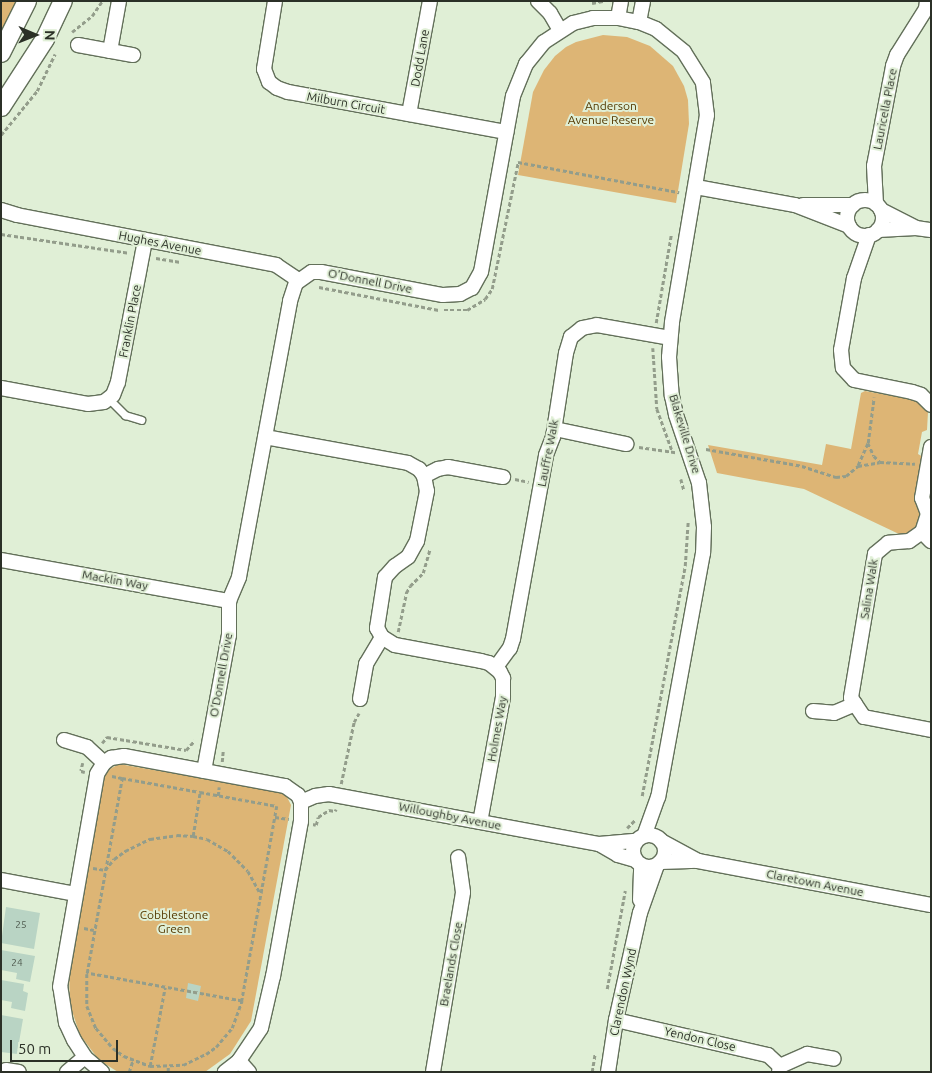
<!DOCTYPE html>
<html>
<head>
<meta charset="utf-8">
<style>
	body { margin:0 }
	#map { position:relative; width:932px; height:1073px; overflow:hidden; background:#e0efd6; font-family:Ubuntu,sans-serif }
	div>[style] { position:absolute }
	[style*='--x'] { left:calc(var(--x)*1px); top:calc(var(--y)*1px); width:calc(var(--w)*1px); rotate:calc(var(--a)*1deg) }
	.green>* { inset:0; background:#ddb575 }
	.building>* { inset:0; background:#b9d4c4 }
	.path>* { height:2.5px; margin-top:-1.25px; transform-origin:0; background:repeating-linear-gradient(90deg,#939d8b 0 4px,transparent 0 6.5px) }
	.roads { filter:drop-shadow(1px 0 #63705a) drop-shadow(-1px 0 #63705a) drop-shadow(0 1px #63705a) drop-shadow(0 -1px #63705a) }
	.service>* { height:7px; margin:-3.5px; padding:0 3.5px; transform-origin:3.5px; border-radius:3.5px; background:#fff }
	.minor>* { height:14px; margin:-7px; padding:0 7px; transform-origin:7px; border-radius:7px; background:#fff }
	.minor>.ring { margin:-7px; padding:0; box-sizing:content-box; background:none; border:14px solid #fff; border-radius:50% }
	.tertiary>* { height:18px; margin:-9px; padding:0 9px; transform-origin:9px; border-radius:9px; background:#fff }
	span { translate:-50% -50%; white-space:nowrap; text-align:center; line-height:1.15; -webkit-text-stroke:4px #e0efd6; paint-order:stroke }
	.number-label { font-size:10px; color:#4e594e }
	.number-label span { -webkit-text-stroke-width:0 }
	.street-label { font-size:12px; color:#2b3027 }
	.park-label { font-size:12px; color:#543901 }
	.frame { position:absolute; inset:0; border:2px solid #2b3027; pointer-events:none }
	.north { position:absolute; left:10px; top:10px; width:50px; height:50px; -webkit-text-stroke:4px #e0efd6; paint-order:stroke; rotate:91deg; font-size:14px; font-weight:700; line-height:20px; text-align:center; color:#2b3027 }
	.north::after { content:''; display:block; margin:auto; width:18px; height:22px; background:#2b3027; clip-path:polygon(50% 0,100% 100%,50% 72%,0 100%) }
	.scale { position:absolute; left:10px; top:1040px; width:108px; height:22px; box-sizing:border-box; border:2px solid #2b3027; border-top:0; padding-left:6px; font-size:15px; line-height:18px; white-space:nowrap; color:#2b3027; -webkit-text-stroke:4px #e0efd6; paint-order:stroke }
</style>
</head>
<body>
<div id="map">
	<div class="green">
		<div style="clip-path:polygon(1px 1px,18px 1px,1px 33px)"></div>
		<div style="clip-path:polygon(603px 35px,627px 37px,650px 46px,673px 66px,684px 86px,688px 100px,689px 124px,676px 203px,518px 175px,533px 92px,544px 70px,555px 56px,566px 47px,576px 42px)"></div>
		<div style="clip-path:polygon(865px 391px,915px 400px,920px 402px,928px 412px,927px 430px,922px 432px,918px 454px,923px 457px,922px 506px,919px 528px,908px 535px,899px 534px,804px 489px,717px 473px,708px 445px,822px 465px,826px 444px,851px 449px,861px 393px)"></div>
		<div style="clip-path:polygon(119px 764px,274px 791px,286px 795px,291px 805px,251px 1021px,230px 1054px,205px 1072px,118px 1072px,99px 1060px,80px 1035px,70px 1005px,69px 972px,103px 785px,105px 775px,110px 769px)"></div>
	</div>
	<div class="building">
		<div style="clip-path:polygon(6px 907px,40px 913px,34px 949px,1px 943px)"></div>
		<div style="clip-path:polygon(1px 950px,35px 956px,30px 982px,16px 979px,17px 973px,1px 970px)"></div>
		<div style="clip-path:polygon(1px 980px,24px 984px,23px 991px,28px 993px,25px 1011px,11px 1008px,12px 1002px,1px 1000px)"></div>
		<div style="clip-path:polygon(188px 983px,201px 986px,198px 1001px,186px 998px)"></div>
		<div style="clip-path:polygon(1px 1015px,23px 1019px,17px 1054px,1px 1052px)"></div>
	</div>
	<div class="path">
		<div style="--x:592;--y:3;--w:11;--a:-10"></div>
		<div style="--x:72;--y:32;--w:26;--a:-39"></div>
		<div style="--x:92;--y:16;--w:18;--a:-56"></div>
		<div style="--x:1;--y:135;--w:57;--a:-50.7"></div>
		<div style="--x:37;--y:91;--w:41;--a:-64.1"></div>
		<div style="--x:1;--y:234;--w:129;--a:8.4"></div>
		<div style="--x:156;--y:258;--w:25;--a:9"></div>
		<div style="--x:319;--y:287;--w:122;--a:10.9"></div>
		<div style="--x:444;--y:310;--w:23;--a:0"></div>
		<div style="--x:467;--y:310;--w:21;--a:-31"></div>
		<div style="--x:485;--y:299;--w:12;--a:-55"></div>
		<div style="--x:492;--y:289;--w:130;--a:-78.4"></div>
		<div style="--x:518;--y:162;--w:164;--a:10.6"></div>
		<div style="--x:656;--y:323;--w:89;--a:-80.3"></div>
		<div style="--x:653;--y:348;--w:61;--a:86.2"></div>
		<div style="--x:657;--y:409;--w:44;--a:69.9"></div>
		<div style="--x:868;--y:443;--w:46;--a:-82.6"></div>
		<div style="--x:639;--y:447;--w:37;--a:8"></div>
		<div style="--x:706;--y:449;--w:97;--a:10"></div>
		<div style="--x:802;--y:466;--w:36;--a:18"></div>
		<div style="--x:836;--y:477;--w:10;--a:-6"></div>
		<div style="--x:846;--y:476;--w:16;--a:-40"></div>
		<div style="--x:858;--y:466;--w:22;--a:-10"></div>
		<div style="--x:880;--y:462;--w:35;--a:3"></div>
		<div style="--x:858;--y:465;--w:24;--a:-66"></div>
		<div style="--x:868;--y:443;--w:14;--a:65"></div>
		<div style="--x:874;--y:456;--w:8;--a:45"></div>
		<div style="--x:515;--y:479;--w:14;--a:12"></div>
		<div style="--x:681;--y:479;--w:11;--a:75"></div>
		<div style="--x:398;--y:632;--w:40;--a:-78"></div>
		<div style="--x:406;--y:593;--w:8;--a:-60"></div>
		<div style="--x:410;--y:586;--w:18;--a:-45"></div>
		<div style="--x:423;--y:573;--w:25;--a:-74"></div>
		<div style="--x:102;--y:743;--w:8;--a:-50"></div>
		<div style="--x:107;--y:737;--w:80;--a:9.3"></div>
		<div style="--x:186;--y:750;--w:13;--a:-48"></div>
		<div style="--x:222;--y:762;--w:12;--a:-85"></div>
		<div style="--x:83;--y:763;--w:8;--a:104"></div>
		<div style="--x:81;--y:771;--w:4;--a:14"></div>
		<div style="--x:112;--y:776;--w:10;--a:11"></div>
		<div style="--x:122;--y:778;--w:79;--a:10.2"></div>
		<div style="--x:200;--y:792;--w:78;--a:10.3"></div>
		<div style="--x:277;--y:806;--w:198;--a:100.2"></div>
		<div style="--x:242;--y:1001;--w:158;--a:-169.8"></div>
		<div style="--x:87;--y:973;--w:198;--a:-79.8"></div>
		<div style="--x:341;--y:784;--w:63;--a:-78.2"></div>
		<div style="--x:354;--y:722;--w:10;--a:-61"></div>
		<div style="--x:218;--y:796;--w:9;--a:-84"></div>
		<div style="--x:642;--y:796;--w:234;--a:-79.4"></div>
		<div style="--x:685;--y:566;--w:45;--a:-86.2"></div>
		<div style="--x:275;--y:817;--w:14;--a:8"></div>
		<div style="--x:313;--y:824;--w:3;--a:18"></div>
		<div style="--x:316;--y:825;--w:8;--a:-76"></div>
		<div style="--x:318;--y:817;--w:13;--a:-32"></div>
		<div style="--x:329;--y:810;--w:6;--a:9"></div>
		<div style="--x:335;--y:811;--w:2;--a:-63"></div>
		<div style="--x:627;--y:828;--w:11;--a:-45"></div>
		<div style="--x:193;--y:836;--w:45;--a:-81"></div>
		<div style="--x:93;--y:868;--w:12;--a:9"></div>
		<div style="--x:105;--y:870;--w:14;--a:-51"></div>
		<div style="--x:114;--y:859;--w:14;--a:-36"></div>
		<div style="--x:125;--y:851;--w:28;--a:-26"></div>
		<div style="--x:150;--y:839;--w:27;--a:-8"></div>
		<div style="--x:177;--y:835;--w:16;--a:4"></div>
		<div style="--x:193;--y:836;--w:14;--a:12"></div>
		<div style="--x:207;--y:839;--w:24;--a:30"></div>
		<div style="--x:228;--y:851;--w:28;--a:45"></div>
		<div style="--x:248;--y:871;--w:26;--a:61"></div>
		<div style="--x:84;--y:928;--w:10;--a:11"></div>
		<div style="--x:87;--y:974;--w:32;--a:90"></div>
		<div style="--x:87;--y:1006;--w:24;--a:68"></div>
		<div style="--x:96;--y:1028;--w:26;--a:50"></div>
		<div style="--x:113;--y:1048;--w:14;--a:36"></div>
		<div style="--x:124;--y:1056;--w:28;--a:21"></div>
		<div style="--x:150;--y:1066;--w:33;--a:-2"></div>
		<div style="--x:183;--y:1065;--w:25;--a:-26"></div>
		<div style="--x:206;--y:1054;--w:12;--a:-35"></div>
		<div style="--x:216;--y:1047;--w:25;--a:-50"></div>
		<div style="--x:232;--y:1028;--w:29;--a:-70"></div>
		<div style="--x:607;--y:989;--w:100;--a:-79.6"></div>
		<div style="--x:150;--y:1066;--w:80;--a:-79.2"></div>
		<div style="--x:129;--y:1072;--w:13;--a:-72"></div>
		<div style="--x:168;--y:1072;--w:6;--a:-90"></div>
		<div style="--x:592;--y:1072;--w:18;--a:-81"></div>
	</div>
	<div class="roads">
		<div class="service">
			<div style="--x:109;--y:399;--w:23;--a:45"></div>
			<div style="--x:125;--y:415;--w:17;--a:17"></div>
		</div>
		<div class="minor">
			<div style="--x:275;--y:1;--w:69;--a:99.2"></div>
			<div style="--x:264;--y:69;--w:14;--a:69"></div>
			<div style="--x:269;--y:82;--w:10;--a:37"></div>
			<div style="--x:277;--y:88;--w:12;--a:20"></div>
			<div style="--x:288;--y:92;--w:222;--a:10.4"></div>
			<div style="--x:538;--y:1;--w:17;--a:45"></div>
			<div style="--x:550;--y:13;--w:20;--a:60"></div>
			<div style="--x:618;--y:18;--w:17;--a:-80"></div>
			<div style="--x:639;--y:22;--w:21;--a:-79"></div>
			<div style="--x:78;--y:45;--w:56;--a:10.3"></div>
			<div style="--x:110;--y:51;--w:51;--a:-79.8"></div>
			<div style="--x:409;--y:114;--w:115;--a:-79.5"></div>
			<div style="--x:696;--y:187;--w:101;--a:10.3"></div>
			<div style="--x:795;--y:205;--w:58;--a:21.3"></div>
			<div class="ring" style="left:847px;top:200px;width:22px;height:22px"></div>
			<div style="--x:876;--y:204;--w:38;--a:-93"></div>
			<div style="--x:874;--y:166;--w:102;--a:-79.2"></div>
			<div style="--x:893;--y:66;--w:12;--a:-70"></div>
			<div style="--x:897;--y:55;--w:54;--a:-57.8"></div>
			<div style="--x:926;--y:9;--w:8;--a:-83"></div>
			<div style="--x:803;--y:205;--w:50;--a:0"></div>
			<div style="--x:1;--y:210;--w:17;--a:17"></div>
			<div style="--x:17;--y:215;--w:264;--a:10.9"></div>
			<div style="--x:276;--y:265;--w:27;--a:34"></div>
			<div style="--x:881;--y:210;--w:38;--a:27"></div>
			<div style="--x:878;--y:230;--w:38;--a:-3"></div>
			<div style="--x:916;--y:228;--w:15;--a:8"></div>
			<div style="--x:869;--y:235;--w:46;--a:109.2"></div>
			<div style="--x:854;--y:278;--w:73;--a:100.2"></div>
			<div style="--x:841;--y:350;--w:18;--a:84"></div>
			<div style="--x:843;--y:368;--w:16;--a:47"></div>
			<div style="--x:854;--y:380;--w:59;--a:11.7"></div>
			<div style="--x:912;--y:392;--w:9;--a:18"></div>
			<div style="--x:921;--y:395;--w:14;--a:45"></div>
			<div style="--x:1;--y:388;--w:88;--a:10.4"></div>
			<div style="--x:88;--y:404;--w:16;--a:-7"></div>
			<div style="--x:104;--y:402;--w:11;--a:-38"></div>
			<div style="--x:113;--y:395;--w:14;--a:-69"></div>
			<div style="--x:118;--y:382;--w:144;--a:-79.2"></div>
			<div style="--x:555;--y:429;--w:73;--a:11.9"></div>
			<div style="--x:265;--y:437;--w:145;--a:10.3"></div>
			<div style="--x:408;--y:463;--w:13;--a:29"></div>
			<div style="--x:419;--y:469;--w:9;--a:54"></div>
			<div style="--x:424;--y:476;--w:15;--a:79"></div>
			<div style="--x:427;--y:491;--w:51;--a:101.3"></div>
			<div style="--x:417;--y:541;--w:18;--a:119"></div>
			<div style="--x:408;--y:557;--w:16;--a:145"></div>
			<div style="--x:395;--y:566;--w:15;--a:132"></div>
			<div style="--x:385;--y:577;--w:52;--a:98.9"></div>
			<div style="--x:377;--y:628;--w:10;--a:61"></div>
			<div style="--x:382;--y:637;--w:15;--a:32"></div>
			<div style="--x:395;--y:645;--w:87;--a:10.5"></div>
			<div style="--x:481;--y:661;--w:8;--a:14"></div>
			<div style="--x:489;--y:663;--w:14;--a:39"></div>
			<div style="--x:500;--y:672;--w:7;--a:63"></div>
			<div style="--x:503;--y:678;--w:19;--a:90"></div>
			<div style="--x:503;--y:697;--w:127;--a:100.4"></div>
			<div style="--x:931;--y:447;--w:52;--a:100"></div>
			<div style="--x:922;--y:498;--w:17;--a:69"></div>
			<div style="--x:928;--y:514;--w:19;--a:108"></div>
			<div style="--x:922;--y:532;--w:16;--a:145"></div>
			<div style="--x:909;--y:541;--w:21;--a:175"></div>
			<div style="--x:888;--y:543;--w:17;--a:140"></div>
			<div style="--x:875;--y:554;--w:146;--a:99.5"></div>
			<div style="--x:851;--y:698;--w:23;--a:56"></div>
			<div style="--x:864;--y:717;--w:68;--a:11"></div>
			<div style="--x:424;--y:476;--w:16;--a:-27"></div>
			<div style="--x:438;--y:469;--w:10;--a:-11"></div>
			<div style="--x:448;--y:467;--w:56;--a:10.3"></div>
			<div style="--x:922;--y:532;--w:13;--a:45"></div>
			<div style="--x:1;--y:560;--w:232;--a:10.2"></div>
			<div style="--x:496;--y:667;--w:24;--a:-54"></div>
			<div style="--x:510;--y:648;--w:9;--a:-72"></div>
			<div style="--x:513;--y:639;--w:187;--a:-79.8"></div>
			<div style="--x:546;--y:455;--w:19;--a:-69"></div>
			<div style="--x:553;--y:437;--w:85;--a:-81.2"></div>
			<div style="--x:566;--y:353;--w:17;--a:-73"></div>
			<div style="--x:571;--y:337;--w:14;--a:-39"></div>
			<div style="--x:582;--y:328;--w:15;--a:-11"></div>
			<div style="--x:597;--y:325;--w:74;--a:10.1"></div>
			<div style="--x:360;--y:699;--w:36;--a:-80"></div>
			<div style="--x:366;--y:664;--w:31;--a:-59"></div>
			<div style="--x:813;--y:711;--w:21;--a:5"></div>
			<div style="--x:834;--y:713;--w:23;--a:-23"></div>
			<div style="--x:64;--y:740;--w:24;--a:17"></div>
			<div style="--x:87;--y:747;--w:23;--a:43"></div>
			<div style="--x:204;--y:771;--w:138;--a:-79.6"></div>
			<div style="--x:229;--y:635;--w:34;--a:-90"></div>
			<div style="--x:229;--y:601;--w:26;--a:-67"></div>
			<div style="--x:239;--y:577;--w:281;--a:-79.5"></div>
			<div style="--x:290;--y:301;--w:19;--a:-72"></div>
			<div style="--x:296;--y:283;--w:19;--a:-35"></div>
			<div style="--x:312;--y:272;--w:9;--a:0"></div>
			<div style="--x:321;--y:272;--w:124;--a:10.7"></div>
			<div style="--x:443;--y:295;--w:17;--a:-3"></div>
			<div style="--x:460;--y:294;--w:13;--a:-27"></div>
			<div style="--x:472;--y:288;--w:18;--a:-61"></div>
			<div style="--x:481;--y:272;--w:179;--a:-79.7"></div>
			<div style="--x:513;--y:96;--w:35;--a:-68"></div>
			<div style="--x:526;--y:64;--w:28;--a:-51"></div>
			<div style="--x:544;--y:42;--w:35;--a:-33"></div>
			<div style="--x:573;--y:23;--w:21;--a:-14"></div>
			<div style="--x:593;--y:18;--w:25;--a:0"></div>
			<div style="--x:618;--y:18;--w:21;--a:11"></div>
			<div style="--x:639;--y:22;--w:18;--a:22"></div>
			<div style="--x:656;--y:29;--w:36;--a:39"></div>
			<div style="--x:684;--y:52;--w:36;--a:58"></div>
			<div style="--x:703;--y:83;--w:32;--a:83"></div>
			<div style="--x:707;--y:115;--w:211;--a:99.6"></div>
			<div style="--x:672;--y:323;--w:34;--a:95"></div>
			<div style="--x:669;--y:357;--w:39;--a:86"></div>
			<div style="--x:672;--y:396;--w:19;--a:78"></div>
			<div style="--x:676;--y:415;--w:72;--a:71.3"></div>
			<div style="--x:699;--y:483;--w:44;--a:83.5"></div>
			<div style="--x:704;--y:527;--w:26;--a:92"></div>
			<div style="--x:703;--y:553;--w:248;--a:100.4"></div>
			<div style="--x:658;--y:797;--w:41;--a:109.7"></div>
			<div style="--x:301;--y:802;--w:15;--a:-23"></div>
			<div style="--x:315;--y:796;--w:14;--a:-8"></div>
			<div style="--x:329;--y:794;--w:275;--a:10.5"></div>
			<div style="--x:599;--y:844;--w:37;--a:-5"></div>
			<div class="ring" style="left:633px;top:835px;width:18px;height:18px"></div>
			<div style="--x:661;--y:841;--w:42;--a:28.4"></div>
			<div style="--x:599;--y:844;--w:22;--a:30"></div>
			<div style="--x:618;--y:855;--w:18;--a:16"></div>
			<div style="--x:660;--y:862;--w:38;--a:-2"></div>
			<div style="--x:698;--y:861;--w:237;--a:10.7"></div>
			<div style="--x:1;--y:880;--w:75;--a:10.7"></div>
			<div style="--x:640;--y:900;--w:35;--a:-88"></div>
			<div style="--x:616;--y:1020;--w:156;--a:13"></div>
			<div style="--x:768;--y:1055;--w:16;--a:43"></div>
			<div style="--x:780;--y:1066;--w:6;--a:99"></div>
			<div style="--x:239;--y:1061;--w:15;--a:48"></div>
			<div style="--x:780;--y:1066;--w:30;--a:-24"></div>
			<div style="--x:807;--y:1054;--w:27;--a:10"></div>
			<div style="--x:6;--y:1070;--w:13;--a:9"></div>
			<div style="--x:67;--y:1072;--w:23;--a:-40"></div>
			<div style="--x:102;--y:1072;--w:23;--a:-139"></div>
			<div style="--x:85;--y:1057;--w:20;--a:-123"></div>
			<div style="--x:74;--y:1040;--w:19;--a:-115"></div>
			<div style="--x:66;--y:1023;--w:36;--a:-99"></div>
			<div style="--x:60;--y:987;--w:216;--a:-80.1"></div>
			<div style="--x:97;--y:774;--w:13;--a:-58"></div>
			<div style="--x:104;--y:763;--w:9;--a:-36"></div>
			<div style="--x:111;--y:758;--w:13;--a:-9"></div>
			<div style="--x:124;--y:756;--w:164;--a:10.6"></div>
			<div style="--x:285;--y:786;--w:16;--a:35"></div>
			<div style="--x:298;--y:795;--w:8;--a:67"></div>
			<div style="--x:301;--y:802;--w:19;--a:90"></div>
			<div style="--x:301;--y:821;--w:158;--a:100.2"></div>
			<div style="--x:273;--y:976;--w:53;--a:103"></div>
			<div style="--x:261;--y:1028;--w:40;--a:124"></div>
			<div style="--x:239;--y:1061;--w:18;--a:142"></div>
			<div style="--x:433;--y:1072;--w:182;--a:-80.5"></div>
			<div style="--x:463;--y:892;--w:35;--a:-98"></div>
			<div style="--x:608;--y:1072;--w:53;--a:-81.3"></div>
			<div style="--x:616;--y:1020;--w:110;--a:-77.4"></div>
			<div style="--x:640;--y:913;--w:51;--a:-70.5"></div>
		</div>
		<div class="tertiary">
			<div style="--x:1;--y:53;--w:58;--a:-63.4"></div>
			<div style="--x:1;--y:107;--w:81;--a:-57.1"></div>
			<div style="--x:45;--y:39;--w:42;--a:-64.7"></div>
		</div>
	</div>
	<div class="number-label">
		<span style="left:21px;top:925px">25</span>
		<span style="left:17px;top:963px">24</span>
	</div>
	<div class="street-label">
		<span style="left:420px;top:58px;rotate:-80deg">Dodd Lane</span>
		<span style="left:346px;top:103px;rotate:10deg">Milburn Circuit</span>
		<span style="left:885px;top:109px;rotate:-79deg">Lauricella Place</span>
		<span style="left:160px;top:243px;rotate:11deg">Hughes Avenue</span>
		<span style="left:370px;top:281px;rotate:11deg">O'Donnell Drive</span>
		<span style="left:130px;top:321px;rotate:-79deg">Franklin Place</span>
		<span style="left:685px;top:434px;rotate:73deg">Blakeville Drive</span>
		<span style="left:548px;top:453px;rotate:-79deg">Lauffre Walk</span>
		<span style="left:115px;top:580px;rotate:10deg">Macklin Way</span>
		<span style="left:869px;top:589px;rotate:-81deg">Salina Walk</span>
		<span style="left:221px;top:675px;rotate:-80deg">O'Donnell Drive</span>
		<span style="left:497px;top:729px;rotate:-80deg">Holmes Way</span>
		<span style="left:450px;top:816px;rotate:11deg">Willoughby Avenue</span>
		<span style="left:815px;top:883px;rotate:11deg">Claretown Avenue</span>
		<span style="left:451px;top:964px;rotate:-80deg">Braelands Close</span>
		<span style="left:623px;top:992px;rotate:-78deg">Clarendon Wynd</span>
		<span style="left:700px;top:1039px;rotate:13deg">Yendon Close</span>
	</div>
	<div class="park-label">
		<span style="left:611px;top:113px">Anderson<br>Avenue Reserve</span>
		<span style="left:174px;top:922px">Cobblestone<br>Green</span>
	</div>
	<div class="frame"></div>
	<div class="north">N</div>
	<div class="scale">50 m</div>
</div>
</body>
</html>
